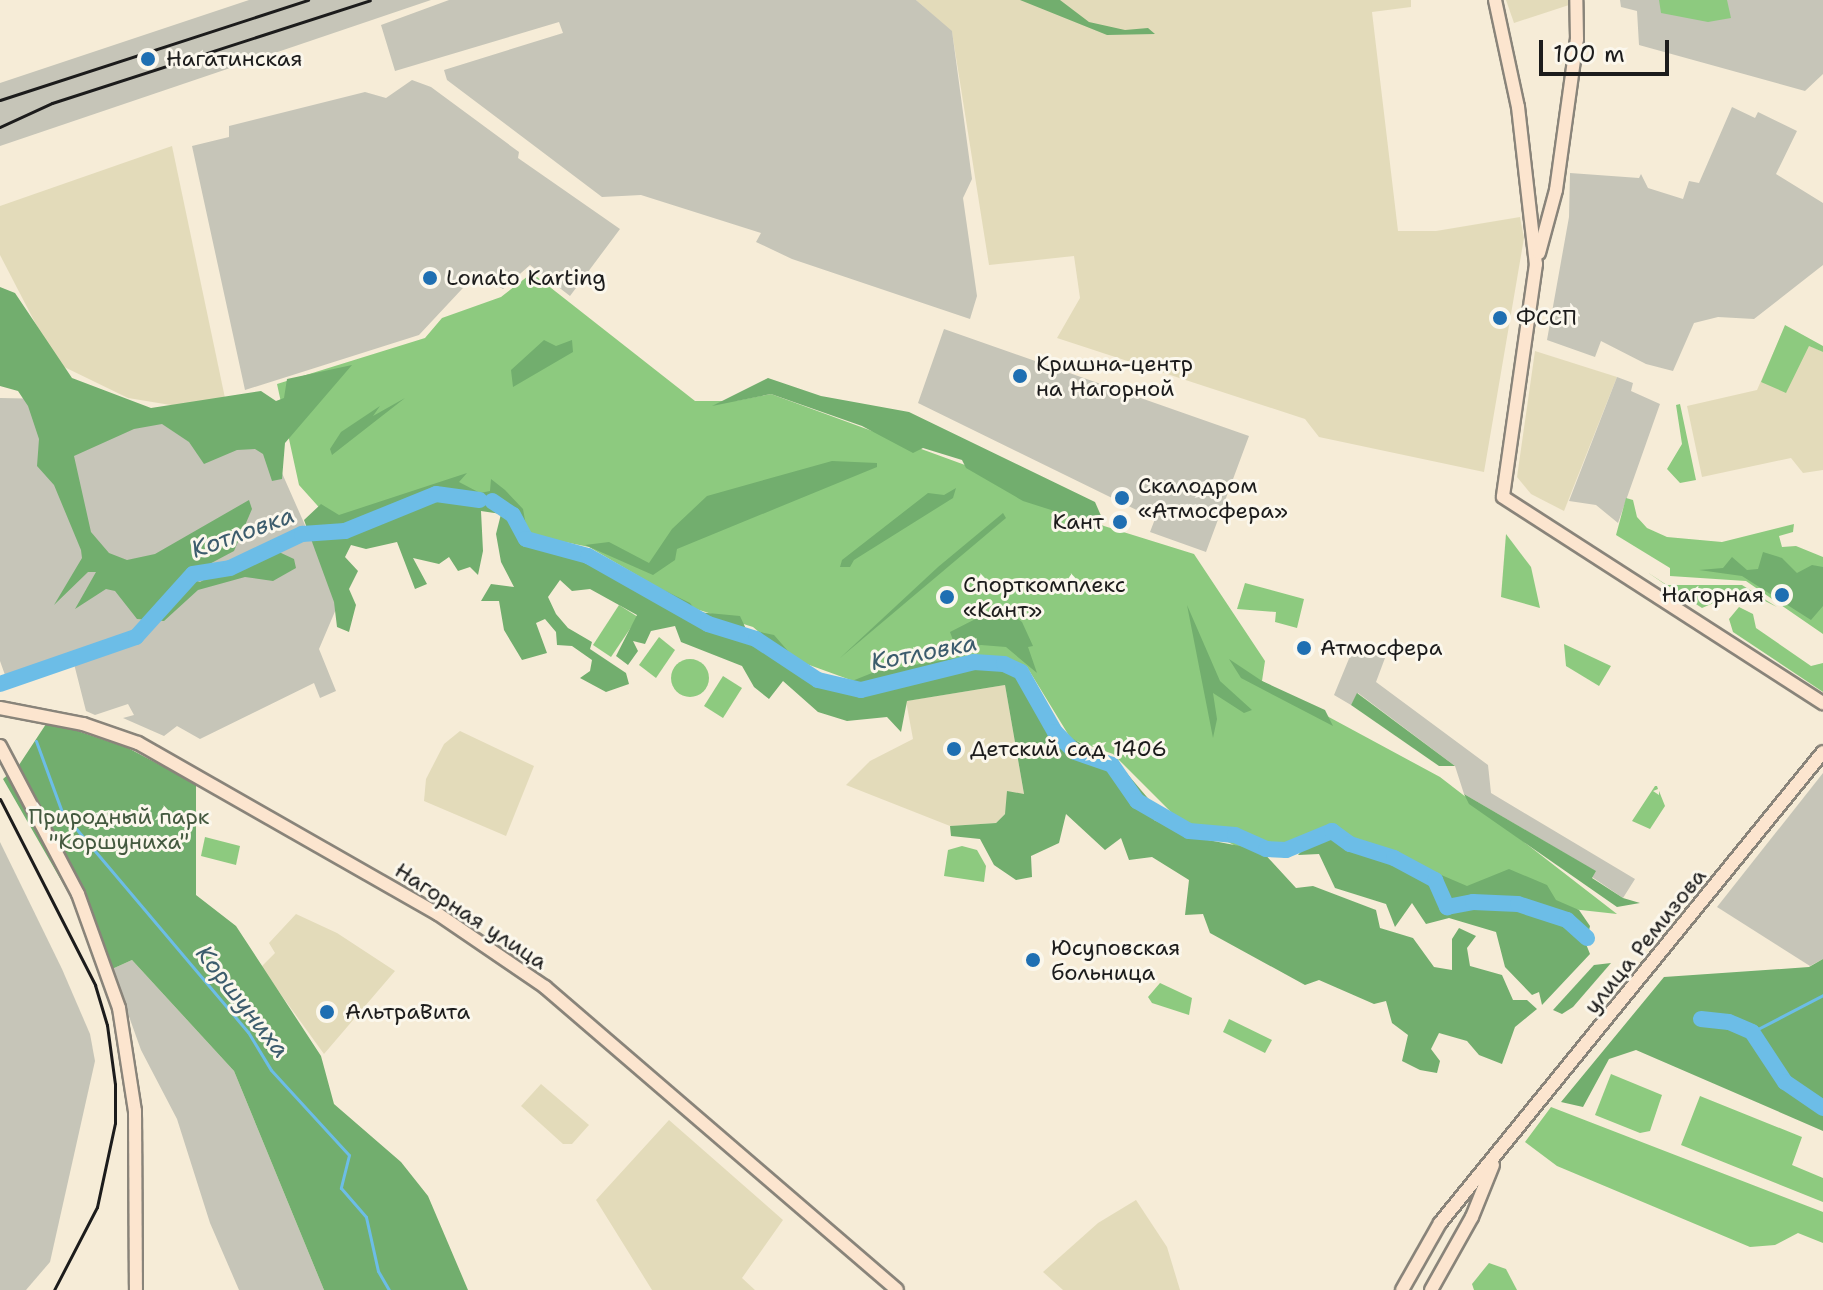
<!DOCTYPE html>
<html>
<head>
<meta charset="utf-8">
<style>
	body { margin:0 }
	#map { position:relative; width:1823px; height:1290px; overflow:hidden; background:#f6ecd7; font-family:"Shantell Sans",sans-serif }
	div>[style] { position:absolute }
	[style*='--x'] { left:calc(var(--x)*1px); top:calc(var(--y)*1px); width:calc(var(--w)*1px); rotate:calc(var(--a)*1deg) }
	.built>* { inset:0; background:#e3dbba }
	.industrial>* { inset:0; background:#c6c5b8 }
	.green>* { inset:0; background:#8dca7f }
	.round { border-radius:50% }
	.forest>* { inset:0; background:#72ae6e }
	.stream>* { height:3px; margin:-1.5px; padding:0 1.5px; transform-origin:1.5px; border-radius:1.5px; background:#6cbde7 }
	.river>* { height:16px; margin:-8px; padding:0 8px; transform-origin:8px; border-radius:8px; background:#6cbde7 }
	.roads { filter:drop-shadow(2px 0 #89847a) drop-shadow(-2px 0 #89847a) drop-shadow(0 2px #89847a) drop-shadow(0 -2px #89847a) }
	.secondary>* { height:12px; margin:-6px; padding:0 6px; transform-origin:6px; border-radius:6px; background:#fce5cf }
	.rail>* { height:3px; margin:-1.5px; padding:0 1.5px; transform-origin:1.5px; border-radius:1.5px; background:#1c1c1c }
	.dots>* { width:22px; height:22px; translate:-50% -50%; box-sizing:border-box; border:4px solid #fbf7ec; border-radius:50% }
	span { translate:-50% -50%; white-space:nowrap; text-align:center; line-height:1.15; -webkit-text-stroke:6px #fbf7ec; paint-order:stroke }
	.poi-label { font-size:22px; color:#1c1c1c }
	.left { translate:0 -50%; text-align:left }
	.right { translate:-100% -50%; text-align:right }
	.park-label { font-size:22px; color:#44593f }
	.street-label { font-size:22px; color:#1c1c1c }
	.water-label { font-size:24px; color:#3c5c6d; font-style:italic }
	.scale { position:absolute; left:1539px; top:40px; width:130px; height:36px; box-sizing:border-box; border:4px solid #1c1c1c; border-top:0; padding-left:10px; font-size:24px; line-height:28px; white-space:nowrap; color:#1c1c1c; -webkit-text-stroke:6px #fbf7ec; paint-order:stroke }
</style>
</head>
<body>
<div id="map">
	<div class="built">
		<div style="clip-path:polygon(916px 0,1411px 0,1411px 7px,1372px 12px,1398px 231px,1436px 231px,1520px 217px,1524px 238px,1484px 472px,1319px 437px,1305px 419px,1057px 338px,1080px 298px,1074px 256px,989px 265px,952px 32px)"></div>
		<div style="clip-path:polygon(1506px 0,1568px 0,1569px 5px,1514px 23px)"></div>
		<div style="clip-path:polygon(172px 146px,225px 398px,195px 409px,128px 398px,56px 363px,0 255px,0 206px)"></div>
		<div style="clip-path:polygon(1782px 333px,1823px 352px,1823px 470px,1803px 473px,1791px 458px,1702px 477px,1687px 406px,1757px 390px)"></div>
		<div style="clip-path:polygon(1535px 351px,1617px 377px,1564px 511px,1531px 494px,1517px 477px)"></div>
		<div style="clip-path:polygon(1005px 685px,1024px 794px,996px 823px,950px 826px,846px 785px,870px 761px,913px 739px,906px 701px)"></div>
		<div style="clip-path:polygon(460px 731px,534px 766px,506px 836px,424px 801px,426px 779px,444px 744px)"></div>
		<div style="clip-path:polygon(296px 914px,337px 933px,395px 971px,324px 1054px,261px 967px,275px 953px,269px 943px)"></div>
		<div style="clip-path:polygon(541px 1084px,589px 1125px,572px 1144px,563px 1144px,521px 1106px)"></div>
		<div style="clip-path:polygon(669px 1120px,783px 1220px,742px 1278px,755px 1290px,652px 1290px,596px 1200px)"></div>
		<div style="clip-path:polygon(1136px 1200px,1167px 1247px,1180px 1290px,1063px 1290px,1043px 1272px,1098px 1223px)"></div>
	</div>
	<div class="industrial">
		<div style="clip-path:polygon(249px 0,431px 0,0 146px,0 83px)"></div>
		<div style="clip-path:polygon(449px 0,916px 0,952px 31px,972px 179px,963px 198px,977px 296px,970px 319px,792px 259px,756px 242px,761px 233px,641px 195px,602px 197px,447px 80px,444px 70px,563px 33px,559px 22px,395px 71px,381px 25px)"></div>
		<div style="clip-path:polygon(1620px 0,1823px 0,1823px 74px,1805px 91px,1639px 45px,1637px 11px,1621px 7px)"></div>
		<div style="clip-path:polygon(412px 80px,431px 87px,519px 152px,518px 158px,620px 229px,570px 296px,530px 265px,503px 289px,476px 274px,419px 335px,245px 390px,192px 146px,229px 137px,229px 126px,365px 92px,386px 98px)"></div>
		<div style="clip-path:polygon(1732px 107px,1755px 118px,1758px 112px,1797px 131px,1776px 174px,1823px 203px,1823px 265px,1754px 319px,1718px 317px,1694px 323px,1673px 371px,1646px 364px,1601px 341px,1595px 357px,1547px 340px,1569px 217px,1570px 173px,1639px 178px,1641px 174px,1648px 188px,1683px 199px,1689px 181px,1699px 183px)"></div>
		<div style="clip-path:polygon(944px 329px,1249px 436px,1206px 552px,1150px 532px,1155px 519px,918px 403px)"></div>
		<div style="clip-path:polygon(1617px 377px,1633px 383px,1631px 391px,1660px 404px,1618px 523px,1596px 505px,1569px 501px)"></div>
		<div style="clip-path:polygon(0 398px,53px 399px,270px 446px,339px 602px,319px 649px,336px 691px,320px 698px,314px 683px,200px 739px,177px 726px,164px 736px,123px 718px,134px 715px,128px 704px,95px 715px,86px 711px,72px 656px,5px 675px,0 661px)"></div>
		<div style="clip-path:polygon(1355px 644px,1385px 658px,1376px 682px,1488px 765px,1491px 793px,1635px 879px,1623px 898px,1592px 877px,1595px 871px,1464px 794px,1455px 766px,1358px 693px,1351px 705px,1334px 695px)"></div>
		<div style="clip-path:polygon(1823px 773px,1823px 959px,1810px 966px,1717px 907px)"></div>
		<div style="clip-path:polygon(0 842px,62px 969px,90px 1034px,95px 1061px,50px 1262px,26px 1290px,0 1290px)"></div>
		<div style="clip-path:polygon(132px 960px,234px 1071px,324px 1290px,239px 1290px,210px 1223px,177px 1119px,141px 1050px,112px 969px)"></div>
	</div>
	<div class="green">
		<div style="clip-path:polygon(1659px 0,1727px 0,1731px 18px,1708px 22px,1661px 13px)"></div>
		<div style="clip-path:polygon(532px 273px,695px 401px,735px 401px,771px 394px,1006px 480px,1104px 526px,1194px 554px,1265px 661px,1262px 681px,1440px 777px,1617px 914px,1464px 897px,1349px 839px,1248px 852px,1175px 816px,1113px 754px,1071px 739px,1027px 667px,989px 657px,927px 663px,859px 683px,790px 658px,753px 627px,693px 608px,589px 547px,531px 535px,520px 511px,443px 498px,334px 524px,299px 485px,277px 384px,425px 338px,442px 318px,501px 297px)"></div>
		<div style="clip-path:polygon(1785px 325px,1823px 346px,1823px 352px,1809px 346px,1786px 393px,1761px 382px)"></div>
		<div style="clip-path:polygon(1680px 404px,1696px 480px,1680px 483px,1667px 469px,1682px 444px,1676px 405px)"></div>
		<div style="clip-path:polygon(1626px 498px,1633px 500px,1637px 517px,1647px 528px,1667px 537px,1722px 542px,1794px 524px,1793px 532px,1779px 536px,1782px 547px,1796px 546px,1823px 557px,1823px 634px,1746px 581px,1670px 576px,1670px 568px,1616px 535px)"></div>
		<div style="clip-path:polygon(1506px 534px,1531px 567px,1540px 608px,1501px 597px)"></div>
		<div style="clip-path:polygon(1647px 572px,1666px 585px,1742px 585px,1777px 607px,1743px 590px,1702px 608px)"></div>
		<div style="clip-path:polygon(1245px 583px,1304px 599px,1297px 628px,1275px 622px,1276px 612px,1237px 609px)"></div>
		<div style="clip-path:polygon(619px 605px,638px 617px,611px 657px,593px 645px)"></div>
		<div style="clip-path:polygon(1739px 607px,1753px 614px,1756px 628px,1811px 666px,1823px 663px,1823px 692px,1733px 632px,1729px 619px)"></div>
		<div style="clip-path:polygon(659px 637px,675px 650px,656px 678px,639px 665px)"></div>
		<div style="clip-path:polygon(1564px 644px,1611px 666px,1599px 686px,1566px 666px)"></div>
		<div class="round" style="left:671px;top:659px;width:38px;height:38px"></div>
		<div style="clip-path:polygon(723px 676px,742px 688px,723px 718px,704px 706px)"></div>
		<div style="clip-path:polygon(1655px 786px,1657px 786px,1658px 789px,1653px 791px,1659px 795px,1659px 791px,1665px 806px,1650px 829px,1632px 821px)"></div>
		<div style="clip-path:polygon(205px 837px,240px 846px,236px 865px,201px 856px)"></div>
		<div style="clip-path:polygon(962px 846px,977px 850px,986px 866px,984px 882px,944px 876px,948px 850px)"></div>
		<div style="clip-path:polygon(1160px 983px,1192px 998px,1189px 1015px,1152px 1003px,1148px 997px)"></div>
		<div style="clip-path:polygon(1229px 1019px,1272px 1040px,1265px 1053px,1223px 1032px)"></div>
		<div style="clip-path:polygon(1611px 1074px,1662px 1095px,1650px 1131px,1640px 1133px,1595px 1115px)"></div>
		<div style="clip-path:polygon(1700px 1096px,1802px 1137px,1792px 1165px,1823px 1178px,1823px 1202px,1681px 1145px)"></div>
		<div style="clip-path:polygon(1551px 1107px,1823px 1212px,1823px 1243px,1798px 1233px,1775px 1245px,1750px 1247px,1557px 1166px,1525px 1142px)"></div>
		<div style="clip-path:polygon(1489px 1263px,1506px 1269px,1517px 1290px,1474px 1290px,1472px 1284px)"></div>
	</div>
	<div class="forest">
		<div style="clip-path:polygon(1020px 0,1060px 0,1089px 22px,1125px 30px,1148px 28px,1155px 34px,1107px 35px)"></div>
		<div style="clip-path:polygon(0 287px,15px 293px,72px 378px,151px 408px,261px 391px,276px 401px,284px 398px,287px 379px,352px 365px,285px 443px,282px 479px,272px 481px,263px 454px,255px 449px,237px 450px,204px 464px,189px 442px,162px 424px,134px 429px,74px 456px,91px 532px,109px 553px,127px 560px,155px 554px,249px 500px,252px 509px,234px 551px,185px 577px,200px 582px,225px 568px,279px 552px,294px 559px,296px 568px,273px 581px,245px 577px,198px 590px,164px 621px,137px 619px,115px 591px,106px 589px,75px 609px,96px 572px,88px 572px,54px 605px,82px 558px,81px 550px,54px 485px,37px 466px,39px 439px,28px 406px,18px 391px,0 386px)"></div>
		<div style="clip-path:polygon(544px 340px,556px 346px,572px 340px,573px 352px,513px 387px,511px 370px)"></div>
		<div style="clip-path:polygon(768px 378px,821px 396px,909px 412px,1095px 502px,1102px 518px,1095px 524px,1023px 501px,966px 468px,962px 460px,923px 448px,913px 453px,862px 426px,771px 394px,712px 406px)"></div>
		<div style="clip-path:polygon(405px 398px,332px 455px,330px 449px,341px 432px,380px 406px,373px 416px)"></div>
		<div style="clip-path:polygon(832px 461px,877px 463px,877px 467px,677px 549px,675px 560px,653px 575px,585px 545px,609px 542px,649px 563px,672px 529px,707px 496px)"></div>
		<div style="clip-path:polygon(467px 473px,459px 482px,480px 493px,490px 491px,491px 479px,505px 490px,523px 509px,528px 536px,608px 574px,616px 568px,637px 577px,690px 603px,697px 612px,740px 616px,746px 629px,774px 635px,802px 667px,847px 683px,877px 671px,975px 655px,1008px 659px,1021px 669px,1056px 730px,1118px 763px,1158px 810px,1154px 820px,1192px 837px,1261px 850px,1296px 888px,1313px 886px,1376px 910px,1380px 928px,1413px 938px,1434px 967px,1452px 970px,1452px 939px,1459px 928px,1476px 936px,1467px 948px,1470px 966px,1502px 975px,1513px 1000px,1527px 1000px,1537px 1009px,1515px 1027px,1502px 1064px,1479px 1055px,1467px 1041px,1439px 1033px,1431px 1049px,1440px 1061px,1437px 1073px,1420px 1070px,1402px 1061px,1408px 1035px,1392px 1023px,1386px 1001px,1374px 1004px,1319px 980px,1305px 985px,1210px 933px,1203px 914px,1185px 915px,1189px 880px,1152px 857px,1129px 860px,1121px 838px,1105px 850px,1066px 814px,1059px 843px,1031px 856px,1032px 877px,1016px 880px,994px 865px,980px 839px,951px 836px,950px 826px,996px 823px,1005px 814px,1007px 791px,1024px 794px,1005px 685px,907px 701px,901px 732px,887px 717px,847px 721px,818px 712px,783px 681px,769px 699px,754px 687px,742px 666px,681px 642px,675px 626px,651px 631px,645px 644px,633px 641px,638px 651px,628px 665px,616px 656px,637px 615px,590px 589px,572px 591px,560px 580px,548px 597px,556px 614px,568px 628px,592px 642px,590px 649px,626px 673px,629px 684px,606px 692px,580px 678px,590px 671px,592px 660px,572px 646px,557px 645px,556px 632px,545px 619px,536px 623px,547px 653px,522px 660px,504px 630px,499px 601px,481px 601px,491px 584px,514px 587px,501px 562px,496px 534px,501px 514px,481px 511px,483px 551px,478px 575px,470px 567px,458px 571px,449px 557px,439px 564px,413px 558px,427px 584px,415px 589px,397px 542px,366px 549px,351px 545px,345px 557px,358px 571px,349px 589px,356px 605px,349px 632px,337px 627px,334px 602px,304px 520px,321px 504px,339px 515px)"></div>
		<div style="clip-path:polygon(956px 488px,953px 498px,854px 560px,850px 567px,840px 567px,842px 560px,928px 493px,944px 495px)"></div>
		<div style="clip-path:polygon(1003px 513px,1006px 518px,840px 658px,938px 567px)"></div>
		<div style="clip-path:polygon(1763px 552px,1782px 558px,1797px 573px,1812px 565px,1823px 567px,1823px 606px,1811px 620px,1742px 576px,1699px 570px,1723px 568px,1732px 557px,1747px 570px,1758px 569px)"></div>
		<div style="clip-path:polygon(1187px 605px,1220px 681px,1252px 710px,1244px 713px,1213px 693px,1217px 719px,1213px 738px)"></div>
		<div style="clip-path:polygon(1006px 609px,1022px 622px,1033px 646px,1028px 647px,1037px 673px,1006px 647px,981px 645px,901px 658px,953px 640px,950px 632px,993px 610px)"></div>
		<div style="clip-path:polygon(1229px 659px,1262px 681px,1325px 710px,1333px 726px,1241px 678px)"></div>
		<div style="clip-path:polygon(1357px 693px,1455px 766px,1439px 766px,1351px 705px)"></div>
		<div style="clip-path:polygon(48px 721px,128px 748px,196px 784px,196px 895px,236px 926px,321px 1056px,334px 1104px,401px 1162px,428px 1196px,468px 1290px,324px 1290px,234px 1071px,132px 960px,112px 969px,3px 779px,19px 765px)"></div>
		<div style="clip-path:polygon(1464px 794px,1596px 871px,1592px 878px,1623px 898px,1640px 903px,1617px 907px,1469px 804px)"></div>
		<div style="clip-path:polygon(1318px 832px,1350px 836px,1467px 886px,1509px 869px,1547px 885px,1556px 900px,1579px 910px,1590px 926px,1586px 944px,1590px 954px,1542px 1005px,1539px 992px,1532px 995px,1505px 967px,1496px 932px,1449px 918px,1426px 924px,1412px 903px,1395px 927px,1386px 904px,1335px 888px,1319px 854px,1298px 855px)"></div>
		<div style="clip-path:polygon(1823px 959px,1823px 1131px,1636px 1050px,1609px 1059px,1583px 1107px,1561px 1102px,1664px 977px,1809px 967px)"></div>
		<div style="clip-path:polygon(1611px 963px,1573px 1007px,1562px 1014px,1553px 1010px,1594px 965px)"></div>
	</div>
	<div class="stream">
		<div style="--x:36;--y:741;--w:76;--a:69.9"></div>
		<div style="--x:62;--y:812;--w:288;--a:49.8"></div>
		<div style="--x:248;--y:1032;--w:44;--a:58.8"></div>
		<div style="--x:271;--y:1070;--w:115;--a:47.5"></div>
		<div style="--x:349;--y:1155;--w:34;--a:104"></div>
		<div style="--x:341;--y:1188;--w:38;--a:49"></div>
		<div style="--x:366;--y:1217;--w:55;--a:77.5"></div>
		<div style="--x:378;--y:1271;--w:22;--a:60"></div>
		<div style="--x:1752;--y:1032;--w:80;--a:-27.5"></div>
	</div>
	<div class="river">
		<div style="--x:492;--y:501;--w:25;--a:34"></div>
		<div style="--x:513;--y:515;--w:27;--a:62"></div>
		<div style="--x:526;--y:539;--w:64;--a:15.3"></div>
		<div style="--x:588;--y:556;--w:138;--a:29.5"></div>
		<div style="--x:708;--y:624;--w:50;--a:17.4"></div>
		<div style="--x:756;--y:639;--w:74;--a:33.5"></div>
		<div style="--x:818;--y:680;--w:44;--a:13.1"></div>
		<div style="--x:861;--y:690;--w:116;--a:-13.9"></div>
		<div style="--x:974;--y:662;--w:30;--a:4"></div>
		<div style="--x:1004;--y:664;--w:19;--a:25"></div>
		<div style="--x:1021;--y:672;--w:69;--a:60.5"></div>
		<div style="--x:1055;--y:732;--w:28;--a:45"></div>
		<div style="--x:1075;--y:752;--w:39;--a:19"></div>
		<div style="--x:1112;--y:765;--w:44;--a:55.2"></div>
		<div style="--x:1137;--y:801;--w:60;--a:30"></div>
		<div style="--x:1189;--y:831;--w:46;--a:5"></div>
		<div style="--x:1235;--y:835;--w:34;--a:24"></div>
		<div style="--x:1266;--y:849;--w:20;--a:3"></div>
		<div style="--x:1286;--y:850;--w:50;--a:-22.4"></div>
		<div style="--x:1332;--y:831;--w:22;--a:36"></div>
		<div style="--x:1350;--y:844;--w:46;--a:17.7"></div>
		<div style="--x:1394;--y:858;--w:47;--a:28.2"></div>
		<div style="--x:1435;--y:880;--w:30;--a:66"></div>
		<div style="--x:1447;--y:907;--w:26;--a:-11"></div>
		<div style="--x:1473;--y:902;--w:45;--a:2.5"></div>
		<div style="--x:1518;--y:904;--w:52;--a:18.1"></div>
		<div style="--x:1567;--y:920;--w:27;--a:42"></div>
		<div style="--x:0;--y:684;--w:144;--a:-19.1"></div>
		<div style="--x:136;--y:637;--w:85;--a:-47.9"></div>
		<div style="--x:193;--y:574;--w:37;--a:-9"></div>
		<div style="--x:230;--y:568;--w:80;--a:-25.3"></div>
		<div style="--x:302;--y:534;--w:43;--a:-4"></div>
		<div style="--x:345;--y:531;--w:98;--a:-22.1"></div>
		<div style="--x:436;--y:494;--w:44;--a:7.8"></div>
		<div style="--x:1701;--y:1019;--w:28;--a:6"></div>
		<div style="--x:1729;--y:1022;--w:25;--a:23"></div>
		<div style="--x:1752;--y:1032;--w:60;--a:56.6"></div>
		<div style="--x:1785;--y:1082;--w:46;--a:34.4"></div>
	</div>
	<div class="roads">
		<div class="secondary">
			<div style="--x:1495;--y:0;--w:109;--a:77.9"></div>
			<div style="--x:1518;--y:107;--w:158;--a:83.5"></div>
			<div style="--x:1536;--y:264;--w:235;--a:98.1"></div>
			<div style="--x:1503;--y:497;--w:381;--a:32.8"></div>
			<div style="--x:1539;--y:253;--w:65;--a:-74.9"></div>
			<div style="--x:1556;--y:190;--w:152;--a:-82.1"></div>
			<div style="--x:1577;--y:39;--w:39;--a:-91"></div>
			<div style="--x:0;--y:708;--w:85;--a:10.9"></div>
			<div style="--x:83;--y:724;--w:58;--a:19.1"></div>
			<div style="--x:138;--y:743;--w:345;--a:29.7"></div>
			<div style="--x:438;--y:914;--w:130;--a:34.3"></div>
			<div style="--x:545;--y:987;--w:464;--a:40.7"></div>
			<div style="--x:0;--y:746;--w:167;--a:62.2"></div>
			<div style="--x:78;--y:894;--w:121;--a:70.2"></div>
			<div style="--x:119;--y:1008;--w:104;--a:81.2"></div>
			<div style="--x:135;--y:1111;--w:179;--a:89.7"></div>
			<div style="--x:1402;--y:1290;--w:77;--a:-60.4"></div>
			<div style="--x:1440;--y:1223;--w:607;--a:-50.88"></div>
			<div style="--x:1431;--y:1290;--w:84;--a:-60.7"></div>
			<div style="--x:1472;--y:1217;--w:56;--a:-68"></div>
		</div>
	</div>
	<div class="rail">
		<div style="--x:0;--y:100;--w:324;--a:-18"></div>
		<div style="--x:0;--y:127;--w:57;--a:-24.8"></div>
		<div style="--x:52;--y:103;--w:334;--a:-17.9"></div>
		<div style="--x:0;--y:799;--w:209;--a:62.9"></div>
		<div style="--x:95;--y:985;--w:42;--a:73.3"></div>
		<div style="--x:107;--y:1025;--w:60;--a:82.3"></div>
		<div style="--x:115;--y:1084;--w:39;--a:90"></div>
		<div style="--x:115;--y:1123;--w:86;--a:102.1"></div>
		<div style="--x:97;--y:1207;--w:93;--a:117.4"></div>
	</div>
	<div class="dots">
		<div style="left:148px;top:59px;background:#1f6fb2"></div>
		<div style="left:430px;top:278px;background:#1f6fb2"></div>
		<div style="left:1500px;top:318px;background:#1f6fb2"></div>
		<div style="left:1020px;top:376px;background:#1f6fb2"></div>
		<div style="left:1122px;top:498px;background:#1f6fb2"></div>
		<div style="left:1120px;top:522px;background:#1f6fb2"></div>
		<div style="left:1782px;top:595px;background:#1f6fb2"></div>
		<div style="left:947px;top:597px;background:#1f6fb2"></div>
		<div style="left:1304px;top:648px;background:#1f6fb2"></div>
		<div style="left:954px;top:749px;background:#1f6fb2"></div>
		<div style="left:1033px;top:960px;background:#1f6fb2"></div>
		<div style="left:327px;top:1012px;background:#1f6fb2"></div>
	</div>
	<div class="poi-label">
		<span class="left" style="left:166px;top:59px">Нагатинская</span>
		<span class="left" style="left:446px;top:278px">Lonato Karting</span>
		<span class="left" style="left:1516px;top:318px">ФССП</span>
		<span class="left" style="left:1036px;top:376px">Кришна-центр<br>на Нагорной</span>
		<span class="left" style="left:1138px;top:498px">Скалодром<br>«Атмосфера»</span>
		<span class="right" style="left:1104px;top:522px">Кант</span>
		<span class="left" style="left:963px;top:597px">Спорткомплекс<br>«Кант»</span>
		<span class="right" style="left:1764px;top:595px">Нагорная</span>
		<span class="left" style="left:1320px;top:648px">Атмосфера</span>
		<span class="left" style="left:970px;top:749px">Детский сад 1406</span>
		<span class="left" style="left:1051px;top:960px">Юсуповская<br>больница</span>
		<span class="left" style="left:345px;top:1012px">АльтраВита</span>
	</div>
	<div class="park-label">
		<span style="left:119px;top:829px">Природный парк<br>"Коршуниха"</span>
	</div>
	<div class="street-label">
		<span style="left:471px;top:916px;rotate:33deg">Нагорная улица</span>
		<span style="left:1645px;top:941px;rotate:-51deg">улица Ремизова</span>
	</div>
	<div class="water-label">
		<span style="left:243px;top:533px;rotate:-20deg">Котловка</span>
		<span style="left:924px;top:653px;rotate:-11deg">Котловка</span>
		<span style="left:242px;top:1002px;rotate:52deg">Коршуниха</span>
	</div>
	<div class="scale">100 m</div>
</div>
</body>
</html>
